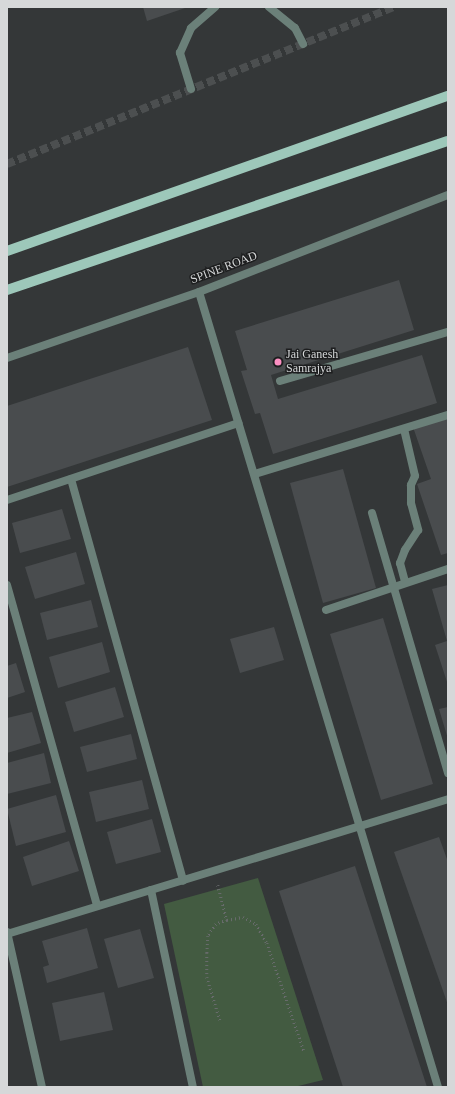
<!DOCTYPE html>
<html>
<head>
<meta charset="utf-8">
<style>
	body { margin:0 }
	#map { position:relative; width:455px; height:1094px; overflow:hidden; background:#343738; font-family:"Times New Roman",serif }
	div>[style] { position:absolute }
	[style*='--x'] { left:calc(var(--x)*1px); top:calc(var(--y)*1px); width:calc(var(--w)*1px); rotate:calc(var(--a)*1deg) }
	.green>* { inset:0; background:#435b41 }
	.building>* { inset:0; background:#494c4e }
	.tertiary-tunnel>* { height:8px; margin-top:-4px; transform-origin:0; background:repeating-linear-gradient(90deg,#4c4f50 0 8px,transparent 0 12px) }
	.path>* { height:2.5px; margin-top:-1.25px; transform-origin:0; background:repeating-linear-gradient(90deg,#686b6c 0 1px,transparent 0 4px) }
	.service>* { height:8px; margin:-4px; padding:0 4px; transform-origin:4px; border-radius:4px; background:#6b8079 }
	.minor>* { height:8px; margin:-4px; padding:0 4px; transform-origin:4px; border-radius:4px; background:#6b8079 }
	.tertiary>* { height:8px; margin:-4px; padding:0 4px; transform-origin:4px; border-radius:4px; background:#6b8079 }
	.primary>* { height:10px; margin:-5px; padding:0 5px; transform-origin:5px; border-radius:5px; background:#9dc8ba }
	.dots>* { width:11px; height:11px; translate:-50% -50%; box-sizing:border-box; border:2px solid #1d1e1f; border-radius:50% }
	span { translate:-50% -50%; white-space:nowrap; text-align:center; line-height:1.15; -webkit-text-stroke:3px #1d1e1f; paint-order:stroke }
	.street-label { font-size:12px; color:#d6d8d9 }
	.poi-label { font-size:12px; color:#d6d8d9 }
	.left { translate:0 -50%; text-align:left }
	.frame { position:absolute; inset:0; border:8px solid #d6d8d9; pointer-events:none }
</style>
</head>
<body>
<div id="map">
	<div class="green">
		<div style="clip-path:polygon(258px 878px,323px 1080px,294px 1087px,203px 1087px,164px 904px)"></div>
	</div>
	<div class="building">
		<div style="clip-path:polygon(143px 7px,188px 7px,147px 21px)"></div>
		<div style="clip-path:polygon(399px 280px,414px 330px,271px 375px,278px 399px,422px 355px,437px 403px,273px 454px,260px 413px,255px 414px,241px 371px,247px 370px,235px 331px)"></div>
		<div style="clip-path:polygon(188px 347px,212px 420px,7px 487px,7px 406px)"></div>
		<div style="clip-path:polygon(448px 416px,448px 553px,441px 555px,417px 484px,431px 479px,413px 427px)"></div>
		<div style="clip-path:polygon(343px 469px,376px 588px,323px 603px,290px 483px)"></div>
		<div style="clip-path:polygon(62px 509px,71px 539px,20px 553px,12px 523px)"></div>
		<div style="clip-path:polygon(76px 552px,85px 584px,35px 599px,25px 567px)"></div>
		<div style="clip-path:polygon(448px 585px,448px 685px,435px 645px,447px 641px,432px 589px)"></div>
		<div style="clip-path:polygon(91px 600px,98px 627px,47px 640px,40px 613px)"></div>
		<div style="clip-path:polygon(383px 618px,433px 784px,381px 800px,330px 634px)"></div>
		<div style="clip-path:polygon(274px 627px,284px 660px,240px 673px,230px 639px)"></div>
		<div style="clip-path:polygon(102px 642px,110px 672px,58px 688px,49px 657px)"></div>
		<div style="clip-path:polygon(16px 663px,25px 692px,7px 698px,7px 666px)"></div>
		<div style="clip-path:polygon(115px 687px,124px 717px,74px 732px,65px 702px)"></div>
		<div style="clip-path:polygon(448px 707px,448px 739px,439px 709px)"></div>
		<div style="clip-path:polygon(32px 712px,41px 743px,7px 753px,7px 718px)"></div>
		<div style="clip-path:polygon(131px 734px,137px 759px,87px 772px,80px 747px)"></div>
		<div style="clip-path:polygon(44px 753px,51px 783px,7px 794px,7px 763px)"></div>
		<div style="clip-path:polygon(142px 780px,149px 809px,96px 822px,89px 792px)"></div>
		<div style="clip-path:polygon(56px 795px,66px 832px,16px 846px,7px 809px)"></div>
		<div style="clip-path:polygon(152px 819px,161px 852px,116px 864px,107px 832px)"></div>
		<div style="clip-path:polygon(439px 837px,448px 862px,448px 1005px,394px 852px)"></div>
		<div style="clip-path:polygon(69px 841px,79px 871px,32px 886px,23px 857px)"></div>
		<div style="clip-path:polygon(355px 866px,427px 1087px,343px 1087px,279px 891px)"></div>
		<div style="clip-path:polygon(87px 928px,98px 968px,47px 983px,43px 967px,49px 965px,42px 941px)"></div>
		<div style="clip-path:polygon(140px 929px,154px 978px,118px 988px,104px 939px)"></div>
		<div style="clip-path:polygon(104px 992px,113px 1030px,60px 1041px,52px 1003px)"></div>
	</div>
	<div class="tertiary-tunnel">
		<div style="--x:7;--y:164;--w:417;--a:-22.1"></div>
	</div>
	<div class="path">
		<div style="--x:218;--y:885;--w:36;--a:76"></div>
		<div style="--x:227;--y:920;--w:12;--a:160"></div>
		<div style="--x:216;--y:924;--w:14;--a:124"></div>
		<div style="--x:208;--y:936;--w:17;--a:93"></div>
		<div style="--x:207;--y:953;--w:24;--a:90"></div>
		<div style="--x:207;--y:977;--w:45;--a:73.2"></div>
		<div style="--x:227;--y:920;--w:16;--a:-11"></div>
		<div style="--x:243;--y:917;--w:15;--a:28"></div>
		<div style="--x:256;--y:924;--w:22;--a:60"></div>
		<div style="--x:267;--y:943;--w:114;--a:71.1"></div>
	</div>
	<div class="service">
		<div style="--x:269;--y:7;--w:33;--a:39"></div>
		<div style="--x:295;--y:28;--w:18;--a:63"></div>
		<div style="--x:191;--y:89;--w:38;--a:-107"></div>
		<div style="--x:180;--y:53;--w:27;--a:-66"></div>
		<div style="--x:191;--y:28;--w:32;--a:-41"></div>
		<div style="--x:280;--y:381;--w:175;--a:-16.3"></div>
	</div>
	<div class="minor">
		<div style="--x:199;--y:292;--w:830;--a:73.27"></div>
		<div style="--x:404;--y:429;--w:48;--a:76.8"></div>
		<div style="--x:415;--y:476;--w:10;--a:114"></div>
		<div style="--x:411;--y:485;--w:18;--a:90"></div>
		<div style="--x:411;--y:503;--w:28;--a:75"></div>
		<div style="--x:418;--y:530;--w:24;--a:123"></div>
		<div style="--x:405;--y:550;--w:14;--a:111"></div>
		<div style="--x:400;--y:563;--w:20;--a:75"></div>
		<div style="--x:255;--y:474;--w:202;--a:-17"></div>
		<div style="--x:71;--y:479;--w:417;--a:74.4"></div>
		<div style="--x:7;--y:500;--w:244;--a:-18.4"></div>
		<div style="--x:372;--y:513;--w:271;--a:73.7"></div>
		<div style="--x:7;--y:585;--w:333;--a:74.3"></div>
		<div style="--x:326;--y:610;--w:129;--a:-18.6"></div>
		<div style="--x:151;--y:890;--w:201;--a:78"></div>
		<div style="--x:7;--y:932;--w:159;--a:77.3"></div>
		<div style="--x:7;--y:934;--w:461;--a:-17"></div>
	</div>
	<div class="tertiary">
		<div style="--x:7;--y:358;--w:203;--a:-19"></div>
		<div style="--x:199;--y:292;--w:267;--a:-21.3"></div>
	</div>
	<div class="primary">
		<div style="--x:7;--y:251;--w:467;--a:-19.4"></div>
		<div style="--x:7;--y:290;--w:465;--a:-18.7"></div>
	</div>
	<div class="dots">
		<div style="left:278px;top:362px;background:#fc8fc2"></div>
	</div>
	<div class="street-label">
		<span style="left:224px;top:268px;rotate:-21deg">SPINE ROAD</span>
	</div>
	<div class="poi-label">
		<span class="left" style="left:286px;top:362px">Jai Ganesh<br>Samrajya</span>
	</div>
	<div class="frame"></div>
</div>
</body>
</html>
